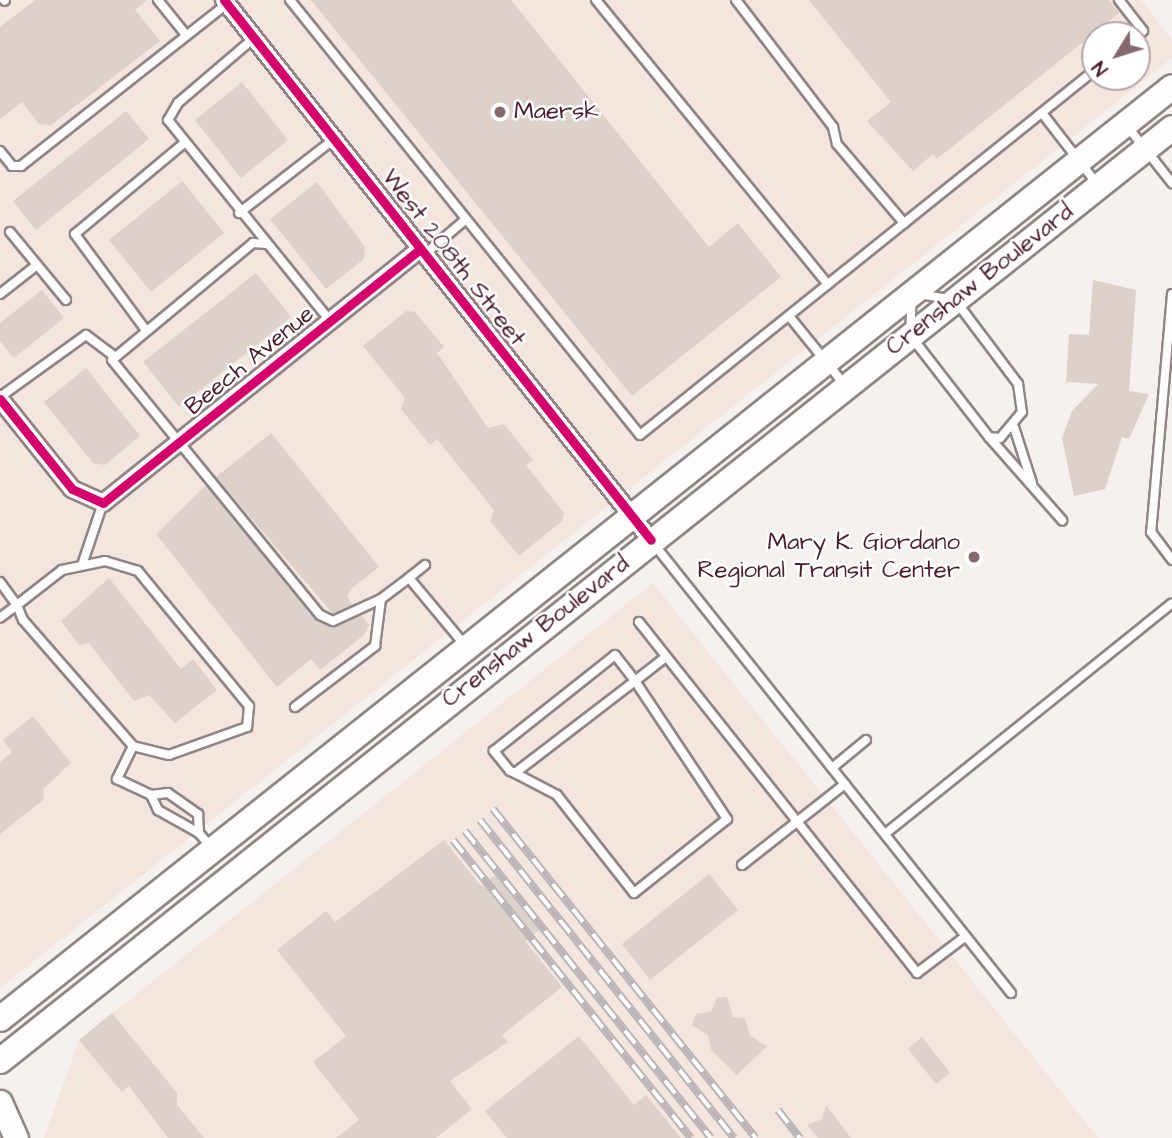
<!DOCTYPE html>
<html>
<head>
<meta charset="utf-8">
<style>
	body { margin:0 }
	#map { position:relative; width:1172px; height:1138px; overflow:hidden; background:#f6f0ee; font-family:"Architects Daughter",sans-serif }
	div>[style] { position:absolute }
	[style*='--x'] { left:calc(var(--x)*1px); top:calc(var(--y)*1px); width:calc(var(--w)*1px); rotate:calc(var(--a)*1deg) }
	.built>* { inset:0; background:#f4e5de }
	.building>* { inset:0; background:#ddd1cb }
	.roads { filter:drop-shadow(2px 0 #908586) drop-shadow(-2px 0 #908586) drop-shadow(0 2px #908586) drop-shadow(0 -2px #908586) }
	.lane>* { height:8px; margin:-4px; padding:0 4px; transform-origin:4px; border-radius:4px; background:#fefdfc }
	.street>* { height:16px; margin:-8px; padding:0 8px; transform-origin:8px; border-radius:8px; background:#fefdfc }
	.secondary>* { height:23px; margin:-11.5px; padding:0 11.5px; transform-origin:11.5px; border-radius:11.5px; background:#fefdfc }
	.primary>* { height:24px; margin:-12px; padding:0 12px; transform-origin:12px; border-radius:12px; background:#fefdfc }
	.rail>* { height:8px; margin-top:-4px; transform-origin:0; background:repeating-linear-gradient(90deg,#fff 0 16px,#bbb5b7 0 32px); box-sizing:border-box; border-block:2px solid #bbb5b7 }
	.cycleway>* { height:9px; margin:-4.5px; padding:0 4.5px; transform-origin:4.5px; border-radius:4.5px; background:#d6006c }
	.dots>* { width:19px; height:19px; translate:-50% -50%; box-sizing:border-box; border:4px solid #fff; border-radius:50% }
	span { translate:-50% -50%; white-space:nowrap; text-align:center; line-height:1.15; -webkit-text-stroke:5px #fff; paint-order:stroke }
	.poi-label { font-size:24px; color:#4a1f2b }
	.left { translate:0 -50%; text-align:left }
	.right { translate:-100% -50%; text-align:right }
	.street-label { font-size:24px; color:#4a1f2b }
	.north { position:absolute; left:1081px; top:21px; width:70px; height:70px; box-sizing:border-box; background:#fff; border:2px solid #b7a5aa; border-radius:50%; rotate:232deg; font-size:19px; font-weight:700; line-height:28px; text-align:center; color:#4a1f2b }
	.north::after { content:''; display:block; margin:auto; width:24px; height:32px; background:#86686f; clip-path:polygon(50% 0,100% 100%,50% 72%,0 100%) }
</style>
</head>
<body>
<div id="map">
	<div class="built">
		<div style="clip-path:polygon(evenodd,0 0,1141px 0,1172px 40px,1172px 58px,0 988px,0 0,1095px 35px,1137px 35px,1137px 77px,1095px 77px,1095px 35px)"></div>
		<div style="clip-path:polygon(653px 583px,1098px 1138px,44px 1138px,79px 1040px)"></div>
	</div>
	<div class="building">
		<div style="clip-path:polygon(35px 0,147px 0,135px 10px,160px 41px,51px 125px,39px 124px,22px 102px,0 119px,0 27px)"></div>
		<div style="clip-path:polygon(311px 0,511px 0,709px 247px,738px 223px,781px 277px,632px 396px)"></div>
		<div style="clip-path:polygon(809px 0,1109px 0,1119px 13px,937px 159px,933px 154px,913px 171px,867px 121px,891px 102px)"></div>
		<div style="clip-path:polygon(242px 82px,288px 140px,241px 178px,195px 120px)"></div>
		<div style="clip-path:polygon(126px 111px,149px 139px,36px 230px,13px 201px)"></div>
		<div style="clip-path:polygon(182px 181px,224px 233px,151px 292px,109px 240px)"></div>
		<div style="clip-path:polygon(317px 182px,365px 247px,364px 259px,326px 289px,270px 219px)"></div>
		<div style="clip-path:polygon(256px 273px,291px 317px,179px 407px,143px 362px)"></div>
		<div style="clip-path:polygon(1093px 280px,1136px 290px,1129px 391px,1149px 394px,1129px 439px,1122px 437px,1105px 489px,1074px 496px,1062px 438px,1072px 411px,1098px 384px,1066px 382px,1069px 334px,1089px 335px)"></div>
		<div style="clip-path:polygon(42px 290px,64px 318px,14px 358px,0 341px,0 323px)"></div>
		<div style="clip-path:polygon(406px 311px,415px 312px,444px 347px,437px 353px,488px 428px,504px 424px,533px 460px,526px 465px,564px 513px,562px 521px,519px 556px,490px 521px,494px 510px,437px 439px,430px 445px,401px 409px,405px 398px,363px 346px)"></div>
		<div style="clip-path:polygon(86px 368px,140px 436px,105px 465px,93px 463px,44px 402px)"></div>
		<div style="clip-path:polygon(271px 433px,379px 567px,351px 589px,347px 597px,353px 605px,333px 614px,216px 477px)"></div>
		<div style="clip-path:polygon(206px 485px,315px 620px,334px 627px,361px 615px,369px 625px,364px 635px,320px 670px,311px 659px,277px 687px,156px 534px)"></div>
		<div style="clip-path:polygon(109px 578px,181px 669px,193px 659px,217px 690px,175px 723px,149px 695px,134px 701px,89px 643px,79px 645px,61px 621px)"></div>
		<div style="clip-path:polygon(33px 716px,71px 763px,43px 789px,44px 799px,0 834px,0 762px,12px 752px,3px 740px)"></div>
		<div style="clip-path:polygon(444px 840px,481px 886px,495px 875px,539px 930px,525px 941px,562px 987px,502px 1035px,508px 1042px,450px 1081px,472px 1109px,436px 1138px,336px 1138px,359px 1120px,313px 1062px,346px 1036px,277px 950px,326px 911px,335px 922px)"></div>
		<div style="clip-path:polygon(709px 874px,738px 910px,650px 980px,622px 944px)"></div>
		<div style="clip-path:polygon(727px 997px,733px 1017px,745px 1018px,750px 1036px,767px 1046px,737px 1075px,711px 1050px,708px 1035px,692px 1025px,696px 1014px,711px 1012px,717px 998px)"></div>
		<div style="clip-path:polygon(112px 1013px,177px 1093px,177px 1105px,204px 1138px,168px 1138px,129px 1086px,122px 1092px,79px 1040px)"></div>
		<div style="clip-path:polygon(579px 1036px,634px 1105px,646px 1095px,681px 1138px,507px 1138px,485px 1111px)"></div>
		<div style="clip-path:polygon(922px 1037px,950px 1073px,936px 1084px,908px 1049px)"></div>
		<div style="clip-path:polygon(826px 1105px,851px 1138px,818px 1138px,807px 1125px,822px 1119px)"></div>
	</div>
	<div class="roads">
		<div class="lane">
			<div style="--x:4;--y:0;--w:1;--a:45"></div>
			<div style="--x:158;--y:0;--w:45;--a:51.3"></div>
			<div style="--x:290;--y:0;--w:558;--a:51.18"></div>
			<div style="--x:640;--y:435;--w:583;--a:-38.74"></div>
			<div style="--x:596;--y:0;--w:367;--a:50.8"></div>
			<div style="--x:736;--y:0;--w:160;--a:52.6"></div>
			<div style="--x:833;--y:127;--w:17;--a:77"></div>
			<div style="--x:837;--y:144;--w:104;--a:49.7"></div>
			<div style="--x:1119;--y:0;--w:39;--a:52"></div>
			<div style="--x:1143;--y:31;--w:8;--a:140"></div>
			<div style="--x:254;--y:38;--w:100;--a:139.5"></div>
			<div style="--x:178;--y:103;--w:20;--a:120"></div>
			<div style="--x:168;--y:120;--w:258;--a:51.1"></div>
			<div style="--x:1042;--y:113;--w:90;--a:52.2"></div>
			<div style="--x:1127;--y:126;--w:73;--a:51.7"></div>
			<div style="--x:0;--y:151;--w:19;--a:51"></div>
			<div style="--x:12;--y:166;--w:9;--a:0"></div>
			<div style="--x:21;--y:166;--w:262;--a:-38.2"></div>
			<div style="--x:239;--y:213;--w:120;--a:-37.9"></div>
			<div style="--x:10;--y:232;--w:88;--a:50.5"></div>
			<div style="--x:266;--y:244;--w:13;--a:-176"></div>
			<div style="--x:253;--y:243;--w:183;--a:140.3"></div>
			<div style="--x:112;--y:360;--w:329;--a:50.8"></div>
			<div style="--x:320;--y:615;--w:14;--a:25"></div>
			<div style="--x:333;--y:621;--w:53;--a:-24.6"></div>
			<div style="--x:425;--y:254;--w:52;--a:-40.4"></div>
			<div style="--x:912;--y:293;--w:44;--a:9.2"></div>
			<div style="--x:955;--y:300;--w:105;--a:53.1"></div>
			<div style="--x:1018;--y:384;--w:28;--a:82"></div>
			<div style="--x:1022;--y:412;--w:34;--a:130"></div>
			<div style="--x:1000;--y:438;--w:11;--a:-175"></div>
			<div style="--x:989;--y:437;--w:129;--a:-127.8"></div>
			<div style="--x:910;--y:335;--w:42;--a:-87.3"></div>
			<div style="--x:0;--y:294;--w:47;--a:-38.1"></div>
			<div style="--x:1172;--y:294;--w:239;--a:95"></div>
			<div style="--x:1151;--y:532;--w:35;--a:53"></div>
			<div style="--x:789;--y:316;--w:87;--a:51"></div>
			<div style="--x:145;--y:329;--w:118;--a:-126.4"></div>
			<div style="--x:75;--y:234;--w:141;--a:-39.8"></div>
			<div style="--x:0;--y:397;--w:106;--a:-35.8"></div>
			<div style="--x:86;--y:335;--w:35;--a:37"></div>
			<div style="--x:1014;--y:427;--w:59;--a:72.2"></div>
			<div style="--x:989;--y:437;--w:111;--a:48.7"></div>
			<div style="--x:653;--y:543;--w:575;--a:51.5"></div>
			<div style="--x:105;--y:561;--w:34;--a:17"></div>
			<div style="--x:138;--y:571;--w:175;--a:50.6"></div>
			<div style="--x:249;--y:706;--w:21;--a:95"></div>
			<div style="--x:247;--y:727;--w:83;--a:160.3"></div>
			<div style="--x:169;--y:755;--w:37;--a:-166"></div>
			<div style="--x:133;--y:746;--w:167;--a:-131.1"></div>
			<div style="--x:23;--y:620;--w:16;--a:-112"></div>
			<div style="--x:17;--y:605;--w:57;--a:-37.9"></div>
			<div style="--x:62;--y:570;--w:44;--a:-11.8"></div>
			<div style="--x:83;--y:562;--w:62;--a:-71.3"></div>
			<div style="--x:425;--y:565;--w:21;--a:141"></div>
			<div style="--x:409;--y:578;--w:86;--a:50.2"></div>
			<div style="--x:0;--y:582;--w:29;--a:54"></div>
			<div style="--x:17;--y:605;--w:21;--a:143"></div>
			<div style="--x:639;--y:622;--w:448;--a:51.6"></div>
			<div style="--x:917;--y:973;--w:61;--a:-37.1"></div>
			<div style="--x:295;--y:707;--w:101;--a:-37.3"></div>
			<div style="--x:375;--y:646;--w:47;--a:-82.7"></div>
			<div style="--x:381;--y:599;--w:35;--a:-37"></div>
			<div style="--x:133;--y:746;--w:37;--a:116"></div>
			<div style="--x:117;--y:779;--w:38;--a:25"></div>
			<div style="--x:151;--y:795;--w:17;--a:-7"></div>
			<div style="--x:168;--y:793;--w:37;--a:35"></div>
			<div style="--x:198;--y:814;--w:19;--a:87"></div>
			<div style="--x:199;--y:833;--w:17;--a:50"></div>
			<div style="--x:832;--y:768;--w:44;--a:-39.5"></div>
			<div style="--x:515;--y:773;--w:151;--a:-37.5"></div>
			<div style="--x:635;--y:681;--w:166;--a:56.3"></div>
			<div style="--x:727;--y:819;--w:119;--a:141.5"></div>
			<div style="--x:634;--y:893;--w:125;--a:-128.2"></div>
			<div style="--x:557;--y:795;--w:47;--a:-152.4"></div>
			<div style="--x:515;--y:773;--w:5;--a:-158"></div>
			<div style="--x:510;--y:771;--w:26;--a:-129"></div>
			<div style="--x:494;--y:751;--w:154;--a:-38.4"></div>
			<div style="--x:615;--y:655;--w:33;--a:52"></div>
			<div style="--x:635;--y:681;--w:39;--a:-38"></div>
			<div style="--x:151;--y:795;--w:17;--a:65"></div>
			<div style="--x:158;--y:810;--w:47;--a:29.3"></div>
			<div style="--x:885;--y:834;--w:368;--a:-38.8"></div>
			<div style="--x:742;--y:865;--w:131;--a:-38.2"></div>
		</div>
		<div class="street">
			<div style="--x:224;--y:0;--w:688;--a:51.67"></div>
			<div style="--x:0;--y:399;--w:115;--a:51.3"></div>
			<div style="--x:72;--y:489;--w:34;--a:24"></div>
			<div style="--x:103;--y:503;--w:406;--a:-38.7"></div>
		</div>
		<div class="secondary">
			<div style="--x:0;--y:1102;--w:39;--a:66"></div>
		</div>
		<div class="primary">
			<div style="--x:0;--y:1019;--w:1497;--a:-38.49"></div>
			<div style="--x:0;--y:1061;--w:1498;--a:-38.52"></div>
		</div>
	</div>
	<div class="rail">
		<div style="--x:493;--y:809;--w:421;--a:51.4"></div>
		<div style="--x:480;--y:820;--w:407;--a:51.4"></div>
		<div style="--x:465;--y:831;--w:393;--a:51.3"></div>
		<div style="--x:453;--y:840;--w:381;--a:51.4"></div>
		<div style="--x:778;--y:1110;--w:36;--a:52"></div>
	</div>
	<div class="cycleway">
		<div style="--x:224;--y:0;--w:688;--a:51.67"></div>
		<div style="--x:0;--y:399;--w:115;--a:51.3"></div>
		<div style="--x:72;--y:489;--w:34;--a:24"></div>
		<div style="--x:103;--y:503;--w:406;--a:-38.7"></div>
	</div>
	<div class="dots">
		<div style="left:500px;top:112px;background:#86686f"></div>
		<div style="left:974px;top:557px;background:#86686f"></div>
	</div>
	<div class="poi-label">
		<span class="left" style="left:514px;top:112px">Maersk</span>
		<span class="right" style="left:960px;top:557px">Mary K. Giordano<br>Regional Transit Center</span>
	</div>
	<div class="street-label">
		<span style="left:453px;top:258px;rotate:52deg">West 208th Street</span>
		<span style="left:980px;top:280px;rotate:-38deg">Crenshaw Boulevard</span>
		<span style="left:250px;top:361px;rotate:-39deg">Beech Avenue</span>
		<span style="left:536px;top:632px;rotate:-38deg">Crenshaw Boulevard</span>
	</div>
	<div class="north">N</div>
</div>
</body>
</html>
